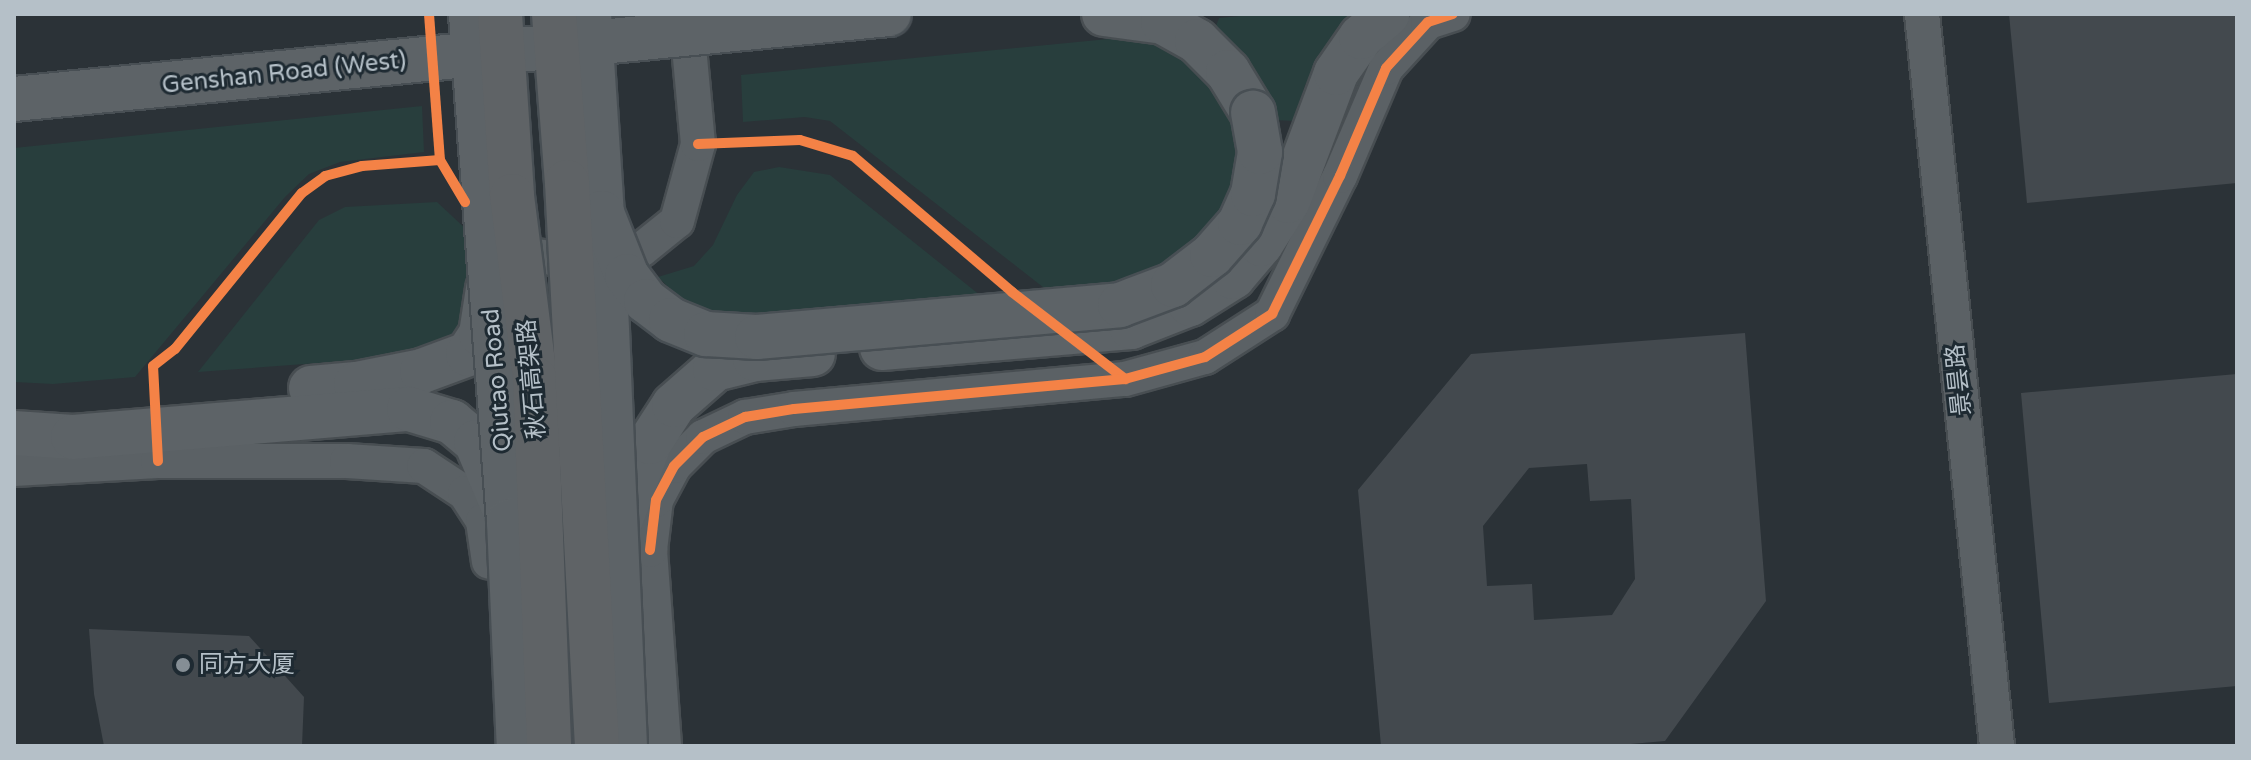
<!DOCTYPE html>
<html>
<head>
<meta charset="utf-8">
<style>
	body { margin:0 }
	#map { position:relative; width:2251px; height:760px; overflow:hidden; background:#2b3237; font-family:"Varela Round","Noto Sans SC",sans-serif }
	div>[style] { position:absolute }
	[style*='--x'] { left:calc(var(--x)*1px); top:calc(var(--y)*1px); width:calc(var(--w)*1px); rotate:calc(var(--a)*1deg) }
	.green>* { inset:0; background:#283e3d }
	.building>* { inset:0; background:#43494e }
	.roads { filter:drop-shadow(2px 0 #484e52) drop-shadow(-2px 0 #484e52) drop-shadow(0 2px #484e52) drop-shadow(0 -2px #484e52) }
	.minor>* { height:34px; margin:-17px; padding:0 17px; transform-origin:17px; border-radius:17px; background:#5b6165 }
	.major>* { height:44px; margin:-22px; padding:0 22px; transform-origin:22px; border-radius:22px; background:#5d6367 }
	.bridges { filter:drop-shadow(2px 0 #484f54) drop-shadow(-2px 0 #484f54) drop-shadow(0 2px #484f54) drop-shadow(0 -2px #484f54) }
	.major-bridge>* { height:44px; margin:-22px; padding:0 22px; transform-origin:22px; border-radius:22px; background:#5d6367 }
	.highway-bridge>* { height:44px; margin:-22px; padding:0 22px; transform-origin:22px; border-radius:22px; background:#5f6366 }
	.cycleway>* { height:10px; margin:-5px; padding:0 5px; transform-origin:5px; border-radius:5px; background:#f48246 }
	.dots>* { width:22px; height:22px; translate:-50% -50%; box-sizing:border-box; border:4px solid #1e2a32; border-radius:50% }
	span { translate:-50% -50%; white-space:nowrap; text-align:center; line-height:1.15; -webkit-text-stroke:6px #1e2a32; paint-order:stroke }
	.street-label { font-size:24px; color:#b5c0c8 }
	.poi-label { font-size:24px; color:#b5c0c8 }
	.left { translate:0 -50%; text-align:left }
	.frame { position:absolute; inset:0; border:16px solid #b5c0c8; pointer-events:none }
</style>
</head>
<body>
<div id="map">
	<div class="green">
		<div style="clip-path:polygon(1261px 14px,1348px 14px,1353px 20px,1328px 49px,1305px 85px,1294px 121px,1274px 120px,1213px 34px,1219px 18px)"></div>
		<div style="clip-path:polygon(1139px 36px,1184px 49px,1230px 114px,1239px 150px,1234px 178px,1221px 210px,1202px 237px,1171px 264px,1121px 282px,1048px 291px,830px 121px,805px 117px,743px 122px,741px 75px)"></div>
		<div style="clip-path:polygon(422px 106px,424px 152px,340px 162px,309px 174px,285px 197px,135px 377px,53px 384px,14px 382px,14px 148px)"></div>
		<div style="clip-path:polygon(779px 167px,830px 175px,986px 300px,733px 323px,691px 309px,658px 277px,694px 266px,713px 245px,737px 195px,754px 172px)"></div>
		<div style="clip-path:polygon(437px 202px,467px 230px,474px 307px,463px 326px,440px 343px,399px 357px,198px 372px,319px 220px,345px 207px)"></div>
	</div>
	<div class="building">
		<div style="clip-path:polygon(2009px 14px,2237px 14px,2237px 183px,2027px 203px)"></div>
		<div style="clip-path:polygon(evenodd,1745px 333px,1766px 601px,1665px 741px,1608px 746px,1381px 746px,1358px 490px,1471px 354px,1745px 333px,1587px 464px,1590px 501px,1631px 499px,1635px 579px,1612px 615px,1534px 620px,1532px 584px,1487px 586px,1483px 526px,1529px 468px,1587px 464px)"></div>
		<div style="clip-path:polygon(2237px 374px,2237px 686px,2049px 703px,2021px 393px)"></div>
		<div style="clip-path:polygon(89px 629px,249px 636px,304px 697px,302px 746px,104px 746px,94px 694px)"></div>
	</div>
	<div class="roads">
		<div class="minor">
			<div style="--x:1922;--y:14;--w:736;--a:84.15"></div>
			<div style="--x:499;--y:247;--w:8;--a:45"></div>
			<div style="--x:505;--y:253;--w:87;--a:5.9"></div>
			<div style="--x:592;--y:262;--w:50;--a:-13.8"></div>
			<div style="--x:641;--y:250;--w:46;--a:-38.9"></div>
			<div style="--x:677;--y:221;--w:80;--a:-74.7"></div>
			<div style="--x:698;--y:144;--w:131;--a:-95.3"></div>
			<div style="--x:14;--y:469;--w:144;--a:-3.2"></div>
			<div style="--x:158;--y:461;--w:189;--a:0"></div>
			<div style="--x:347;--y:461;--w:77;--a:3.7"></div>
			<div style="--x:424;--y:466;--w:49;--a:33.4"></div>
			<div style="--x:465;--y:493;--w:33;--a:57"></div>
			<div style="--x:483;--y:521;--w:41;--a:81.7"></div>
			<div style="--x:627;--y:545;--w:24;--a:12"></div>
			<div style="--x:650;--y:550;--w:196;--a:85.9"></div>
			<div style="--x:650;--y:550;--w:50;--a:-83.2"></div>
			<div style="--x:656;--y:500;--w:38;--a:-62"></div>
			<div style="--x:674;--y:466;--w:41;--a:-45"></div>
			<div style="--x:703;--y:437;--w:47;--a:-25.5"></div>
			<div style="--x:745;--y:417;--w:50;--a:-9.3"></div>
			<div style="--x:794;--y:409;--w:332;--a:-5.2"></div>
			<div style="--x:1125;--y:379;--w:83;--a:-15.4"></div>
			<div style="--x:1205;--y:357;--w:80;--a:-32.7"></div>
			<div style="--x:1272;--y:314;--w:154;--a:-63.8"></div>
			<div style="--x:1340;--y:176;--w:117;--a:-66.9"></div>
			<div style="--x:1386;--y:68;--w:62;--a:-47.6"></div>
			<div style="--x:1428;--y:22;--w:26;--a:-18"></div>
		</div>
		<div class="major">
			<div style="--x:1104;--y:14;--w:60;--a:7.7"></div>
			<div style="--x:1163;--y:22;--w:39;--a:29"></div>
			<div style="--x:1197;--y:41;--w:44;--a:45"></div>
			<div style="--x:1228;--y:72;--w:48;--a:58.6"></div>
			<div style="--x:882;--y:348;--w:250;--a:-4.8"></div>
			<div style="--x:1131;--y:327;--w:63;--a:-21.3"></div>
			<div style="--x:1190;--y:304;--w:51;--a:-32.1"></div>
			<div style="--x:1233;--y:277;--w:43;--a:-49.7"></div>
			<div style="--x:1261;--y:244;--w:51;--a:-57.9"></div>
			<div style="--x:1288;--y:201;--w:137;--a:-69.4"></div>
			<div style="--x:1336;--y:73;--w:44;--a:-55.2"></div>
			<div style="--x:1361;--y:37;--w:35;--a:-41"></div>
			<div style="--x:311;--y:388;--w:45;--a:-5.1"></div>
			<div style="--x:356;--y:384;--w:67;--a:-11.1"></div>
			<div style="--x:422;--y:371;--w:49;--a:-20.3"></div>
			<div style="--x:468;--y:354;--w:24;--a:-57"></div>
			<div style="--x:481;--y:334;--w:46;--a:-81.2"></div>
			<div style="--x:14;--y:433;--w:59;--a:3.9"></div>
			<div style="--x:73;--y:437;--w:337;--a:-4.8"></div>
			<div style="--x:409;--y:409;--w:45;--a:16.8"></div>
			<div style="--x:452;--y:422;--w:31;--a:40"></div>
			<div style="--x:476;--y:442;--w:77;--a:67.1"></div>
			<div style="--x:615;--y:535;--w:99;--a:-69.4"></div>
			<div style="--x:650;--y:442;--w:44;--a:-57"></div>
			<div style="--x:674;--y:405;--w:55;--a:-41.3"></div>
			<div style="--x:715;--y:369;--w:41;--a:-14"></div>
			<div style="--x:755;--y:359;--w:58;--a:-4.9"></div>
		</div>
	</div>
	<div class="bridges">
		<div class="major-bridge">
			<div style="--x:471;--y:14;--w:508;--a:85.71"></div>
			<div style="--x:509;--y:521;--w:225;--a:87.5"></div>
			<div style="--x:589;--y:14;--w:199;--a:86.3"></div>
			<div style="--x:602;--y:213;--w:533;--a:87.53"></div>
			<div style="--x:14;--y:99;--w:879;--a:-5.55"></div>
			<div style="--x:602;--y:213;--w:68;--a:68.4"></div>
			<div style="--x:627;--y:276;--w:31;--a:53"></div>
			<div style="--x:646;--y:301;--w:31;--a:37"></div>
			<div style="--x:671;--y:320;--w:38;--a:22"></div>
			<div style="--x:706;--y:334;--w:51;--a:3.4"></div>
			<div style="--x:757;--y:337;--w:364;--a:-5"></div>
			<div style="--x:1120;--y:305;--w:57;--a:-20.7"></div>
			<div style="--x:1173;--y:285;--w:49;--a:-37.6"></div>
			<div style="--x:1212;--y:255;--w:43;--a:-48.8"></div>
			<div style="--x:1240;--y:223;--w:32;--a:-66"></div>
			<div style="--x:1253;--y:194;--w:43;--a:-80.5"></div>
			<div style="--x:1260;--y:152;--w:40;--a:-100"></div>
		</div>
		<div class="highway-bridge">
			<div style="--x:500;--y:14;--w:182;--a:86.2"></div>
			<div style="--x:512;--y:196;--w:184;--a:82.8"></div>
			<div style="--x:535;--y:379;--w:367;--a:87.8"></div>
			<div style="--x:554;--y:14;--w:169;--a:85.6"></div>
			<div style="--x:567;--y:182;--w:565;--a:86.96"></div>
		</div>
	</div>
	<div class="cycleway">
		<div style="--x:429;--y:14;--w:146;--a:85.7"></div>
		<div style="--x:698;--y:144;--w:102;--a:-2.2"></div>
		<div style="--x:800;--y:140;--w:55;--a:16.8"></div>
		<div style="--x:853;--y:156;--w:209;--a:40.5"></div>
		<div style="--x:1012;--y:292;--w:143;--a:37.6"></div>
		<div style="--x:158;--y:461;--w:95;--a:-93"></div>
		<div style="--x:153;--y:366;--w:28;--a:-38"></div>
		<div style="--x:175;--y:349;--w:201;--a:-50.9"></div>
		<div style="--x:302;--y:193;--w:29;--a:-36"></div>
		<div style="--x:325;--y:176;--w:38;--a:-15"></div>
		<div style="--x:362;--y:166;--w:78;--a:-4.4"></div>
		<div style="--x:440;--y:160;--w:49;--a:59.2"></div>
		<div style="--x:650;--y:550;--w:50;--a:-83.2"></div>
		<div style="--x:656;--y:500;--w:38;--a:-62"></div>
		<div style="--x:674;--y:466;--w:41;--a:-45"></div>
		<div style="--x:703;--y:437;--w:47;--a:-25.5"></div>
		<div style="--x:745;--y:417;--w:50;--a:-9.3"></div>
		<div style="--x:794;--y:409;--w:332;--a:-5.2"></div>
		<div style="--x:1125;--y:379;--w:83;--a:-15.4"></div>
		<div style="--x:1205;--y:357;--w:80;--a:-32.7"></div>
		<div style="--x:1272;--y:314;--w:154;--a:-63.8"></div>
		<div style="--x:1340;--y:176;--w:117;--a:-66.9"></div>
		<div style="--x:1386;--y:68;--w:62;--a:-47.6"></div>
		<div style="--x:1428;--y:22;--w:26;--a:-18"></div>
	</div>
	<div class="dots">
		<div style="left:183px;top:665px;background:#858e95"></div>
	</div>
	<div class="street-label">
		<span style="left:284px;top:73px;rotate:-6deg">Genshan Road (West)</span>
		<span style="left:532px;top:379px;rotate:-95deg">秋石高架路</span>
		<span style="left:497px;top:380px;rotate:-95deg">Qiutao Road</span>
		<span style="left:1959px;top:380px;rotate:-96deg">景昙路</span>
	</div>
	<div class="poi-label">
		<span class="left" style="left:199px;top:665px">同方大厦</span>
	</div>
	<div class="frame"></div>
</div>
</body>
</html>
